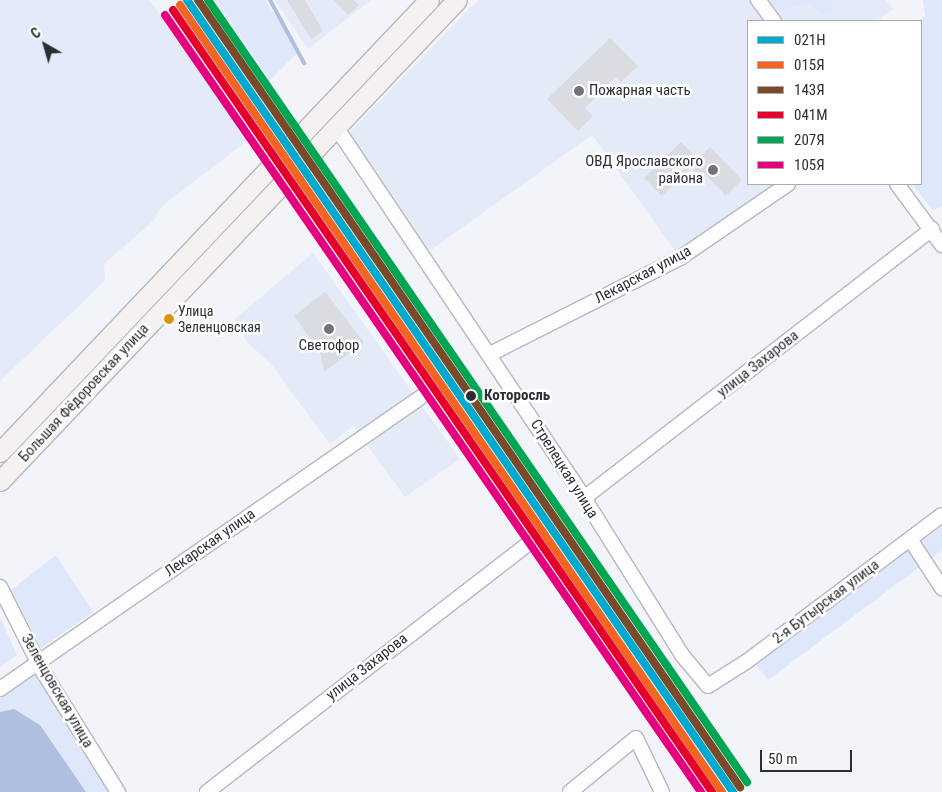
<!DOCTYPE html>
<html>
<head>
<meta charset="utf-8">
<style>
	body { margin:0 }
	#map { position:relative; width:942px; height:792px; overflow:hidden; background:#f2f4fa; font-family:"Roboto Condensed",sans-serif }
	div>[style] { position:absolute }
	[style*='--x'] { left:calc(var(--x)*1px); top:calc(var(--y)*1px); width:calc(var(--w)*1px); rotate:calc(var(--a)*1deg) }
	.built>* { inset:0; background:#e4eaf8 }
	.green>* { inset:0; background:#dfe7fb }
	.water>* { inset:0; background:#b0bfdf }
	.stream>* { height:4px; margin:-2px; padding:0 2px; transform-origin:2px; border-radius:2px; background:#b0bfdf }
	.building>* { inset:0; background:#dadce1 }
	.roads { filter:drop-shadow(1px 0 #b7b9be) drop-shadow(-1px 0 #b7b9be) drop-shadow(0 1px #b7b9be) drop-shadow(0 -1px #b7b9be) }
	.minor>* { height:14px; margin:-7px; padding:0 7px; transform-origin:7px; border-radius:7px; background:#fdfdfe }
	.secondary>* { height:19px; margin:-9.5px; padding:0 9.5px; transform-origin:9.5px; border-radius:9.5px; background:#f5f1f0 }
	.rail-1>* { height:8px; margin:-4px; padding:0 4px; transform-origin:4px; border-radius:4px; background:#00a9ce }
	.rail-2>* { height:8px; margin:-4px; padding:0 4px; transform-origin:4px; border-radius:4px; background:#f26522 }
	.rail-3>* { height:8px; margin:-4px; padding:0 4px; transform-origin:4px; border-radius:4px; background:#7a4b2a }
	.rail-4>* { height:8px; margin:-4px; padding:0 4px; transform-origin:4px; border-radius:4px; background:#e4002b }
	.rail-5>* { height:8px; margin:-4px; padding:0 4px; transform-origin:4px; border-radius:4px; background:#00a651 }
	.rail-6>* { height:8px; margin:-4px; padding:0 4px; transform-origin:4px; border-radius:4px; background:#e5007d }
	.dots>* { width:14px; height:14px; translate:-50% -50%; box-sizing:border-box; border:2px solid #fff; border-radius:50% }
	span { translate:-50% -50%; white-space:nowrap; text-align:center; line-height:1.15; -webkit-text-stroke:5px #fff; paint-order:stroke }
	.bus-label { font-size:14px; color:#2c2e33 }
	.left { translate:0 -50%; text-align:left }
	.poi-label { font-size:15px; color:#2c2e33 }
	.right { translate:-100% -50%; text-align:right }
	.street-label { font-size:15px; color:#2c2e33 }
	.stop-label { font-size:15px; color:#2c2e33; font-weight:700 }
	.legend { position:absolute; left:747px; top:20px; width:175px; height:165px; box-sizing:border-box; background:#fff; border:1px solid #ababad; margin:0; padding:6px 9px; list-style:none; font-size:15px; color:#2c2e33 }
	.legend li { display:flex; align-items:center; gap:10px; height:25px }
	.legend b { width:25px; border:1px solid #ababad }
	.north { position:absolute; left:20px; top:20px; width:50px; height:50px; -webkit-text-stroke:4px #fff; paint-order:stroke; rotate:322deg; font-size:14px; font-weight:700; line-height:20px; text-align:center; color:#2c2e33 }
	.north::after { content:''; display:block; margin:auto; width:18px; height:22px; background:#2c2e33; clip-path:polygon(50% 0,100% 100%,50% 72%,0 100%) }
	.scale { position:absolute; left:760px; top:750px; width:92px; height:22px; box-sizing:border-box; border:2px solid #2c2e33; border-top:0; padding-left:6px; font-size:15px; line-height:18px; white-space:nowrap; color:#2c2e33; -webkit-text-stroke:4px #fff; paint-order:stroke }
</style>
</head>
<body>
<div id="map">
	<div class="built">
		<div style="clip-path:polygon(0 0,149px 0,252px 137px,162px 206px,153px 221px,104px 264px,105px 281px,0 381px)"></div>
		<div style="clip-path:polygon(178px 0,217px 0,270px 80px,250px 100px)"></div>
		<div style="clip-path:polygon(275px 0,371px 0,308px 49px)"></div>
		<div style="clip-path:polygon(478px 0,886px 0,893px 9px,876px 21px,748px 21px,748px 184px,788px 184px,680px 258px,592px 135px,424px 255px,344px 138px)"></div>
		<div style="clip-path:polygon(313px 253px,460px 459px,405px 497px,353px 426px,330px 444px,271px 364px,247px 342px,235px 319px)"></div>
	</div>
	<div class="green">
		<div style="clip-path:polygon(217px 0,265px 0,299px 51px,270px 80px)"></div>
		<div style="clip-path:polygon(439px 0,447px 0,0 470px,0 463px)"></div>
		<div style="clip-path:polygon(770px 0,832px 0,832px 12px,821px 13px,806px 3px,782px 11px)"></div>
		<div style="clip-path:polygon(923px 0,942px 0,942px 206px,933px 210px,912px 184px,921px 184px,921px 21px,916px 21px,925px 16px)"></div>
		<div style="clip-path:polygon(942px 526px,942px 550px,768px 680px,755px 664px)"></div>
		<div style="clip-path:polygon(56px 555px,93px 612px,41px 648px,11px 590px)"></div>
		<div style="clip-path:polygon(0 617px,17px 655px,0 667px)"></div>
		<div style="clip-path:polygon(34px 673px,40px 681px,114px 792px,0 792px,0 697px)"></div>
	</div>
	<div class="water">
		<div style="clip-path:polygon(14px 709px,40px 725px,86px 792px,0 792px,0 712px)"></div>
	</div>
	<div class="stream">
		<div style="--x:270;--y:0;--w:72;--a:61.6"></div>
	</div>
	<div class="building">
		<div style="clip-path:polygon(287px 0,305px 0,323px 31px,311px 39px)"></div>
		<div style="clip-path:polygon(334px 0,354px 0,359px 5px,348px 15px)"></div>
		<div style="clip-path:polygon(610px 38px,638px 66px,621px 82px,616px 77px,585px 108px,593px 116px,578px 131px,547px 99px)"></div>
		<div style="clip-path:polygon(681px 142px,698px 159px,710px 147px,742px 180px,726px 196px,703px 172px,699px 176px,691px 168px,662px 196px,644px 178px)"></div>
		<div style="clip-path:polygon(325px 292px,364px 342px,324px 372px,320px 352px,294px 316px)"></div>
	</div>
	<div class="roads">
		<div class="minor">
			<div style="--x:758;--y:0;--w:26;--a:53"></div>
			<div style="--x:336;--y:127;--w:446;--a:56.2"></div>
			<div style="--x:584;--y:498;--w:185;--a:58"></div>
			<div style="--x:682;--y:655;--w:40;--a:50"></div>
			<div style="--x:708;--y:686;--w:45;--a:-32.3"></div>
			<div style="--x:746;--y:662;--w:245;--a:-36.9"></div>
			<div style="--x:897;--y:184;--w:76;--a:53.6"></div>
			<div style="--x:490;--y:354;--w:213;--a:-26.8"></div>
			<div style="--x:680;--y:258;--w:131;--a:-34.4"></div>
			<div style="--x:584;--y:498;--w:440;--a:-37.7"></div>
			<div style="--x:910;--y:539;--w:59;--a:56.9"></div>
			<div style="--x:0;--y:587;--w:93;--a:63.2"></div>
			<div style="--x:42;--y:670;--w:144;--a:58.1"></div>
			<div style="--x:0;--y:689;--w:512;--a:-34.74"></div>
			<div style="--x:207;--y:792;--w:406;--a:-37.7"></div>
			<div style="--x:570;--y:792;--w:85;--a:-39.3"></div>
			<div style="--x:636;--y:738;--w:60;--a:64.3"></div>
		</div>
		<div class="secondary">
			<div style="--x:0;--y:452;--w:623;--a:-46.5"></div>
			<div style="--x:0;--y:481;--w:663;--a:-46.47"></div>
		</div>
	</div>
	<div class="rail-1">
		<div style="--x:187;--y:0;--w:962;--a:55.42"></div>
	</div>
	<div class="rail-2">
		<div style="--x:180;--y:5;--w:956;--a:55.45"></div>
	</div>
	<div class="rail-3">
		<div style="--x:198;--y:0;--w:956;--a:55.45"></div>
	</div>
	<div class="rail-4">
		<div style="--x:173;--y:10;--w:950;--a:55.42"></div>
	</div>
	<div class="rail-5">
		<div style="--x:208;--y:0;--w:950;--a:55.42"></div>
	</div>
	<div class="rail-6">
		<div style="--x:165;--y:15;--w:944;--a:55.4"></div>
	</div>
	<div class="dots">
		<div style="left:579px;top:91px;background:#717379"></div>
		<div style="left:713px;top:170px;background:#717379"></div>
		<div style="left:169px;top:319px;background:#d99408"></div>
		<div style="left:329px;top:329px;background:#717379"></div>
		<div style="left:471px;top:396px;background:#2c2e33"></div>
	</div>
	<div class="bus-label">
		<span class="left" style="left:178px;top:319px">Улица<br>Зеленцовская</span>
	</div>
	<div class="poi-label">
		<span class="left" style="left:589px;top:91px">Пожарная часть</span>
		<span class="right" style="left:703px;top:170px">ОВД Ярославского<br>района</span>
		<span style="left:329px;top:346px">Светофор</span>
	</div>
	<div class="street-label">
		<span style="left:643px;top:275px;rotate:-28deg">Лекарская улица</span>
		<span style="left:758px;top:364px;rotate:-38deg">улица Захарова</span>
		<span style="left:84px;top:393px;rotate:-47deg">Большая Фёдоровская улица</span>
		<span style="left:564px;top:469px;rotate:58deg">Стрелецкая улица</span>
		<span style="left:210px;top:543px;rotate:-35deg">Лекарская улица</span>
		<span style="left:826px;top:602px;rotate:-37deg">2-я Бутырская улица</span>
		<span style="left:367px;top:667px;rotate:-38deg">улица Захарова</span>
		<span style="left:57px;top:691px;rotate:60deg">Зеленцовская улица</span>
	</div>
	<div class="stop-label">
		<span class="left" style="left:484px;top:396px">Которосль</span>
	</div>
	<ul class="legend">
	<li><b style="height:6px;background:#00a9ce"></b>021Н</li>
	<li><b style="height:6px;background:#f26522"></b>015Я</li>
	<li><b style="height:6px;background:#7a4b2a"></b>143Я</li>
	<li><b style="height:6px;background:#e4002b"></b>041М</li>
	<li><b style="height:6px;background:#00a651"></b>207Я</li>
	<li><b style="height:6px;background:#e5007d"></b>105Я</li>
	</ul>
	<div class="north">С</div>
	<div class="scale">50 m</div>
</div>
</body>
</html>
